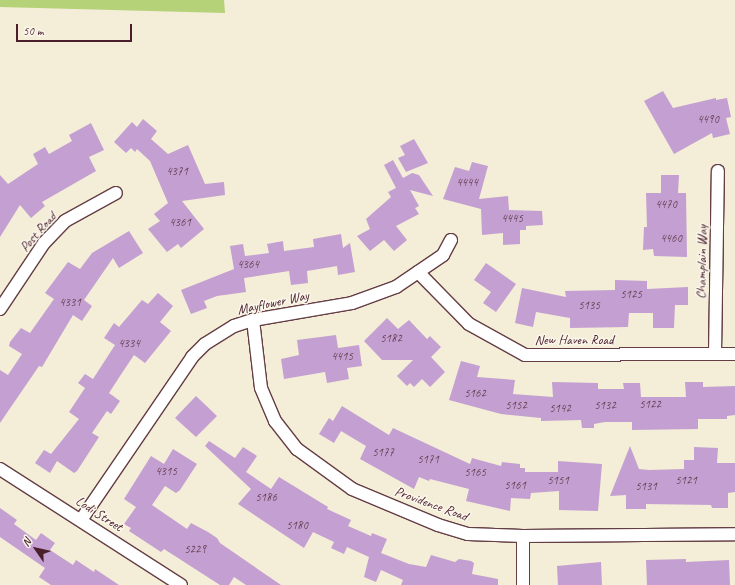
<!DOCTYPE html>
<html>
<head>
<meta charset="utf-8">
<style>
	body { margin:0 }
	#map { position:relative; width:735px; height:585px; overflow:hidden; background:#f4edd7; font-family:Caveat,sans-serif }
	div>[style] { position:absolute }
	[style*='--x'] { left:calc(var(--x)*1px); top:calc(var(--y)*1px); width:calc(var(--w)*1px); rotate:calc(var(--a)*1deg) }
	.green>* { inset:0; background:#b5d278 }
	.building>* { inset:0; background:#c3a0d1 }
	.roads { filter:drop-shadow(1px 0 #643e45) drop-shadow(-1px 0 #643e45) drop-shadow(0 1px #643e45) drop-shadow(0 -1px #643e45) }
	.minor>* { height:12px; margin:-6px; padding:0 6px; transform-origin:6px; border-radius:6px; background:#fff }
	span { translate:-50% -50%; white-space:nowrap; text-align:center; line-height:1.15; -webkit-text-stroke:3px #fbf7ec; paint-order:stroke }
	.number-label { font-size:12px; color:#683f54 }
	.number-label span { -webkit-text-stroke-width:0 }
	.street-label { font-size:14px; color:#4a1f2b }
	.north { position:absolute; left:16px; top:529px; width:40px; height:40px; -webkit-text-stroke:3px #fbf7ec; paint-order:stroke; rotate:304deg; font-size:11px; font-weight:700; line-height:16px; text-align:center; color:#4a1f2b }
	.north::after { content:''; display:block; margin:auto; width:14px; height:18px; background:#4a1f2b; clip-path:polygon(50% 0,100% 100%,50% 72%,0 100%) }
	.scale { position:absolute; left:16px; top:24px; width:116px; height:18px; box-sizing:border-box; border:2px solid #4a1f2b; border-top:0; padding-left:5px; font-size:12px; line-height:14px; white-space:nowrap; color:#4a1f2b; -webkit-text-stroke:3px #fbf7ec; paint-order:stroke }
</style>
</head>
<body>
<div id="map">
	<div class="green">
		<div style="clip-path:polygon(0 0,224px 0,225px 13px,0 7px)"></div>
	</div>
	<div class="building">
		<div style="clip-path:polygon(663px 91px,673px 108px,716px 98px,716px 100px,727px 98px,731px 117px,726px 118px,730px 134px,713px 138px,712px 133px,674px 154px,644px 101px)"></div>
		<div style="clip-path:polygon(143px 119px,157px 131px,151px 139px,168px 154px,188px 145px,205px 184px,224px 182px,225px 195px,182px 201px,204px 229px,181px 248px,178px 244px,167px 252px,148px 229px,160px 221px,154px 214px,168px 203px,150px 161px,137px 149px,135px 152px,131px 148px,126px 153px,114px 142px,132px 122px,137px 127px)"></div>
		<div style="clip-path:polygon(91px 123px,104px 150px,89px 157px,96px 171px,42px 202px,45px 206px,31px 218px,20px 205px,0 237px,0 175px,8px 184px,38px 164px,33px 154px,45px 147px,49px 154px,72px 141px,69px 135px)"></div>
		<div style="clip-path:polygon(414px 139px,428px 163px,406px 172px,398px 158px,405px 155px,400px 146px)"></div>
		<div style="clip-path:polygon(393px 160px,403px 178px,412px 173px,419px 175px,433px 196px,410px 190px,419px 206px,415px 208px,419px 214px,396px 226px,407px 240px,394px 251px,384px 240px,370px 251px,357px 236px,370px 229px,366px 219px,391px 197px,388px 192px,396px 188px,384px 165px)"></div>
		<div style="clip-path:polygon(472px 162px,488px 166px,479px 199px,508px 196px,509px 210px,542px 211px,543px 225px,526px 226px,526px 230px,520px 230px,520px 244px,503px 245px,503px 233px,482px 235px,481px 209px,443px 199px,455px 167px,469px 171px)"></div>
		<div style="clip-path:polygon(661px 175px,679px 175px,678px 193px,686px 193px,687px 257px,654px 256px,653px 249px,643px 250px,644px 227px,647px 227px,646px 193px,661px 193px)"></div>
		<div style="clip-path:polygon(129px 231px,143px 253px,119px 268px,113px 258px,84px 300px,92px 306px,82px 321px,73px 315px,42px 367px,39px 366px,0 423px,0 370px,8px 375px,22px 354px,9px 346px,10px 342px,21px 328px,30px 333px,54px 299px,45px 293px,68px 262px,80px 269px,92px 253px)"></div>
		<div style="clip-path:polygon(341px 234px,343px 248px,350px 243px,355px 272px,338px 275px,337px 266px,307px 271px,308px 283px,291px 285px,289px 271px,244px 278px,246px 292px,217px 296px,204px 301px,207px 308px,191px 314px,181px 290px,234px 269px,230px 246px,243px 244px,245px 256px,269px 253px,267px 244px,283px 241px,284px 251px,314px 247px,313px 239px)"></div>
		<div style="clip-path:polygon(486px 263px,516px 284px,496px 312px,483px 303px,491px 292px,474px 280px)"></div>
		<div style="clip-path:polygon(615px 280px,647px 281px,647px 289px,688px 287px,688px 305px,675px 305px,674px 328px,653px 328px,653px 313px,629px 313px,628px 327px,570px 328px,570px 318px,536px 312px,533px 327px,515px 323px,522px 288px,566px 297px,565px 291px,615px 290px)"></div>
		<div style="clip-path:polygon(158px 293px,173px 306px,160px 322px,171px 331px,145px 363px,134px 355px,120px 376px,109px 393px,120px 401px,111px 414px,107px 411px,92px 433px,99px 437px,77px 471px,74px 473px,57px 461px,50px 473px,35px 463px,44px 450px,51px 454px,79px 419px,69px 412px,85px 388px,78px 383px,85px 374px,93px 379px,115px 345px,104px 338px,114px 323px,119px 327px,142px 300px,148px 304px)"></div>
		<div style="clip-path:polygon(387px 318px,398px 329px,409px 320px,427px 339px,430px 336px,441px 347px,431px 357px,445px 372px,430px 387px,422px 379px,414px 387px,410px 383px,407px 386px,397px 376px,413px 360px,382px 360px,364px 341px)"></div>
		<div style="clip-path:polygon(336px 335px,338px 348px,359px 345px,362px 366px,347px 368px,349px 379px,327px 383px,325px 372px,284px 379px,281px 359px,299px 355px,297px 340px)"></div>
		<div style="clip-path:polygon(461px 361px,480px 366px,477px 377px,515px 380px,513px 394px,553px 397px,552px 382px,598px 383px,598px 389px,624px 389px,623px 383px,640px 383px,641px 397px,686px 397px,685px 382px,703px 382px,703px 387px,735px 386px,735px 415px,727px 416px,727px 419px,698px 419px,698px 429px,632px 430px,632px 422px,605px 422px,594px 424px,594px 428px,582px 428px,581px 420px,541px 421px,541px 418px,501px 414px,449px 400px)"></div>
		<div style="clip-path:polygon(196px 396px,217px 416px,196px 437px,175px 418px)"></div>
		<div style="clip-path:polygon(342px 406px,389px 435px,393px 428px,470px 464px,472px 458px,501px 466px,502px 462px,520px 464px,520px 468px,525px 468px,525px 472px,558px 472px,558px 461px,602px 464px,598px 511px,559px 510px,559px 491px,531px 493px,530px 499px,511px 498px,510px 511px,466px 501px,469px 489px,430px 479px,429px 481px,419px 477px,414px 489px,360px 459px,366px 446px,341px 431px,334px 443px,319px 434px,329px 418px,333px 421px)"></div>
		<div style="clip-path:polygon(209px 441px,235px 458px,243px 447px,257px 456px,246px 472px,271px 489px,279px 477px,328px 507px,327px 509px,351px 520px,348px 526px,371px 536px,372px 533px,387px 539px,381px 553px,409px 564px,426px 567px,431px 555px,455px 562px,459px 559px,471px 561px,474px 563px,472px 574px,498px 579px,498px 585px,401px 585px,403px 580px,381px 570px,376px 582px,364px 577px,369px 557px,347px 547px,344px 554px,331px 548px,334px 542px,313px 532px,304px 548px,238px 504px,251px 489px,205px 446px)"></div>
		<div style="clip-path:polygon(630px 446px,639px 469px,649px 470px,684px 469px,684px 460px,694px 460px,694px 447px,718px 448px,717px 463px,735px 463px,735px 492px,728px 493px,728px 508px,712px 508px,711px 505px,646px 504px,646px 509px,626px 509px,626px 495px,610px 496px)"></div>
		<div style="clip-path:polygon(173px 449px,197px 464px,180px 490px,176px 493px,165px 486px,152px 505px,187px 529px,191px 523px,208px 532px,217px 538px,220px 543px,281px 585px,246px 585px,234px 577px,229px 585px,220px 585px,164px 549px,161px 552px,129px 531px,131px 528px,124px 524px,136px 507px,124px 499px,151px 456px,164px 464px)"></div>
		<div style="clip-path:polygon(0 508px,17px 520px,14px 524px,36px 540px,41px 533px,55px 543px,50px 550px,73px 565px,76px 560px,94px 572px,95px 569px,119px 585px,51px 585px,39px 577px,45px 568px,0 537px)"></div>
		<div style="clip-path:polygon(686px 559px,686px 562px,729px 560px,730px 585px,647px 585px,646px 560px)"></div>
		<div style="clip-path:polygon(601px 562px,602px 585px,558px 585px,557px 566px)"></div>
	</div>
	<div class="roads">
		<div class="minor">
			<div style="--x:418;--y:272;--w:73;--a:45.6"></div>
			<div style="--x:469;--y:324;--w:64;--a:29"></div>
			<div style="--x:525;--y:355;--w:210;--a:-0.3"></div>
			<div style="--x:0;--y:309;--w:79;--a:-56.3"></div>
			<div style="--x:44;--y:243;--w:30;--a:-46"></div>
			<div style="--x:65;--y:221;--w:58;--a:-28.8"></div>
			<div style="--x:253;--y:320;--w:68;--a:83.3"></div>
			<div style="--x:261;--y:388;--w:36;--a:67"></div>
			<div style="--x:275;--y:421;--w:36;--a:52"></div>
			<div style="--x:297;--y:449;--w:68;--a:36"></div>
			<div style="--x:352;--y:489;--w:93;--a:22.7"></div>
			<div style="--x:438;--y:525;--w:31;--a:17"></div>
			<div style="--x:468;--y:534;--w:55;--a:2.1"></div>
			<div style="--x:523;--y:536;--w:212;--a:-0.5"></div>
			<div style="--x:715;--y:354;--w:183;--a:-89.1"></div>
			<div style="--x:0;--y:469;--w:215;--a:32.7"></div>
			<div style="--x:81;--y:520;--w:197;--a:-55.7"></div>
			<div style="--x:192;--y:357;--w:18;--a:-45"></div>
			<div style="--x:205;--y:344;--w:34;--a:-32"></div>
			<div style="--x:234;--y:326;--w:20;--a:-18"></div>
			<div style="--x:253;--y:320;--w:100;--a:-9.7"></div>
			<div style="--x:352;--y:303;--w:47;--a:-20"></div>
			<div style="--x:396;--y:287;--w:57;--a:-34.2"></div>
			<div style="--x:443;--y:255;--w:17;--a:-62"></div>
			<div style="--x:523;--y:585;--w:49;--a:-90"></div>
		</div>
	</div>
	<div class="number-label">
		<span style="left:708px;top:120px">4490</span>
		<span style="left:177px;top:172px">4371</span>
		<span style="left:467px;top:183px">4444</span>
		<span style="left:666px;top:205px">4470</span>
		<span style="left:512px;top:219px">4445</span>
		<span style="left:180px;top:223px">4361</span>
		<span style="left:671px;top:239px">4460</span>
		<span style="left:248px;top:265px">4364</span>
		<span style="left:631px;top:295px">5125</span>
		<span style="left:70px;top:303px">4331</span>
		<span style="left:589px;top:306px">5135</span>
		<span style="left:391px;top:339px">5182</span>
		<span style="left:129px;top:344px">4334</span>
		<span style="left:342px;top:357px">4415</span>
		<span style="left:475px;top:394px">5162</span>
		<span style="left:650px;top:405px">5122</span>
		<span style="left:516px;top:406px">5152</span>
		<span style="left:605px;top:406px">5132</span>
		<span style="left:560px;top:409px">5142</span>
		<span style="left:383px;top:453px">5177</span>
		<span style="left:428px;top:460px">5171</span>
		<span style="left:166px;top:472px">4315</span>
		<span style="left:475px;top:473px">5165</span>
		<span style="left:558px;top:481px">5151</span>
		<span style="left:686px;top:481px">5121</span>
		<span style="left:515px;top:486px">5161</span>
		<span style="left:646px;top:487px">5131</span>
		<span style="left:266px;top:498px">5186</span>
		<span style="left:297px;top:526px">5180</span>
		<span style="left:195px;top:550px">5229</span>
	</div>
	<div class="street-label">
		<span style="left:38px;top:232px;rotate:-49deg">Post Road</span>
		<span style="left:702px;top:262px;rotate:-89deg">Champlain Way</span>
		<span style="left:273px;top:303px;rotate:-12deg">Mayflower Way</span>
		<span style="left:574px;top:340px">New Haven Road</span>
		<span style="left:431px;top:504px;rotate:20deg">Providence Road</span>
		<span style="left:99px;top:514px;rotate:33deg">Lodi Street</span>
	</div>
	<div class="north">N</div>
	<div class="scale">50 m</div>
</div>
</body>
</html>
